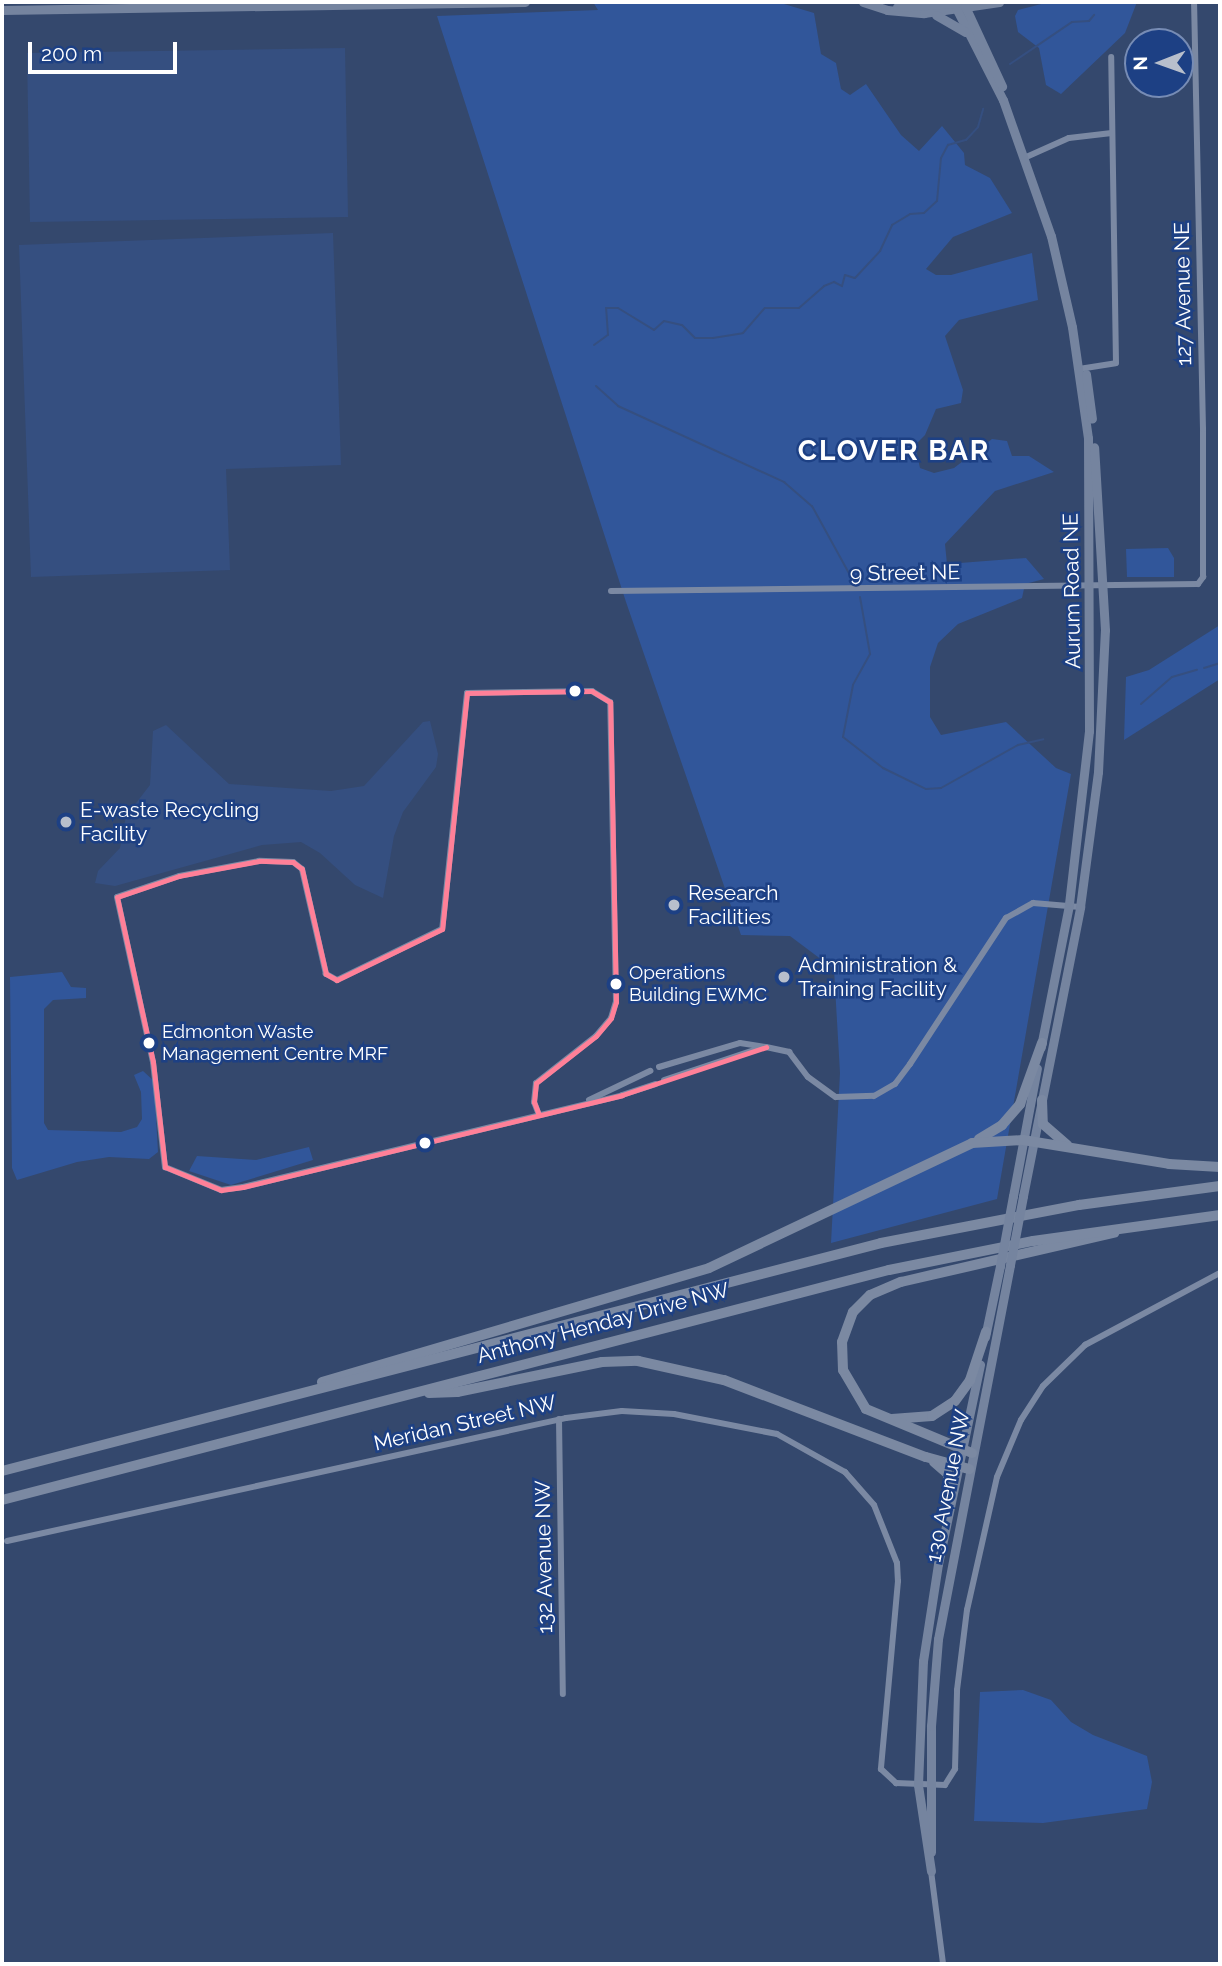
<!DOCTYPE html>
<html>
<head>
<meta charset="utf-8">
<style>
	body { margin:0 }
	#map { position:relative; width:1222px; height:1966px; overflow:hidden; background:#34486d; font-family:Raleway,sans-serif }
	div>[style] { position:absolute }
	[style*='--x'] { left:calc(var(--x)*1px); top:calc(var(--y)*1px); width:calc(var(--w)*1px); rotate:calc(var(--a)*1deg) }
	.green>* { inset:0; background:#31569a }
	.water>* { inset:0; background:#354f80 }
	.stream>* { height:2px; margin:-1px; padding:0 1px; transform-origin:1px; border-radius:1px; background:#354f80 }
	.street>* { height:6px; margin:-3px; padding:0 3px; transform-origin:3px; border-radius:3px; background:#7b89a3 }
	.secondary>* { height:9px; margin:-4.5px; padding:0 4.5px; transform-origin:4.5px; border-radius:4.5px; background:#75849f }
	.highway>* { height:10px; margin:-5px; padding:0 5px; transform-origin:5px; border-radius:5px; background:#7b89a2 }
	.secondary-bridge>* { height:9px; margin:-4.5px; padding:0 4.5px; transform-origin:4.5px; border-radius:4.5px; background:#75849f }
	.bus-1>* { height:5px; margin:-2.5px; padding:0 2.5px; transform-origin:2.5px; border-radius:2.5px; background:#ff8098 }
	.dots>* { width:19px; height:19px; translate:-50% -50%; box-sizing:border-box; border:4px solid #1d4084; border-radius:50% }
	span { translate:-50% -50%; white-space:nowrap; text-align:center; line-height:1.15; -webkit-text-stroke:5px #1d4084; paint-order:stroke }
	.bus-label { font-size:19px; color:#fff }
	.left { translate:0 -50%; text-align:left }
	.street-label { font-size:21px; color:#fff }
	.poi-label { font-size:21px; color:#fff }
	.district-label { font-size:28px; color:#fff; font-weight:700; letter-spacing:2px }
	.frame { position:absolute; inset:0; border:4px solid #fff; pointer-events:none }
	.north { position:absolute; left:1124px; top:28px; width:70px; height:70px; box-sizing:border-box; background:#1d4084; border:2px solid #778cb5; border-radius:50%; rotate:269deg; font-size:19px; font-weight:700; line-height:28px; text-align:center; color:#fff }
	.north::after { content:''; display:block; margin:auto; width:24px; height:32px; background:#b8bfcc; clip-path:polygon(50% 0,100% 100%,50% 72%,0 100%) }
	.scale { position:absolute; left:28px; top:42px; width:149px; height:32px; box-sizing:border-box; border:4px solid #fff; border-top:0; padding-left:9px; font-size:21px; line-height:24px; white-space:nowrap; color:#fff; -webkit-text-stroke:5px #1d4084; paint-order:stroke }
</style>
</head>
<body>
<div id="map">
	<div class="green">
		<div style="clip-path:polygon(593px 2px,784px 4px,814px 13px,821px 54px,836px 63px,841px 89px,850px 95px,866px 84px,901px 135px,919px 151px,942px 126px,964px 153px,965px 165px,990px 178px,1012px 213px,953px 237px,926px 269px,936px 275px,951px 275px,1032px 253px,1038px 300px,959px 320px,945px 336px,963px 390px,961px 403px,936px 409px,925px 435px,915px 445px,920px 468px,934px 473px,954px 468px,992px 439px,1007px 441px,1012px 456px,1029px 456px,1054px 472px,995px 491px,945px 544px,947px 564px,1026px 558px,1044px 579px,1025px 584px,1022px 598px,958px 624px,938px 643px,930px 667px,930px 717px,941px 735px,1006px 722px,1056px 768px,1071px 774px,997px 1199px,831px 1243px,840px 1073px,834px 969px,790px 936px,741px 935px,626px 602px,437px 16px,598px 10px)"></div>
		<div style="clip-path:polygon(1049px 2px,1137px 2px,1125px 33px,1061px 94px,1046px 85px,1039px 48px,1018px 32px,1015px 16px,1018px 10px)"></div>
		<div style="clip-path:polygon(1168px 548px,1174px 558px,1174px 577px,1127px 577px,1126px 549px)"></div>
		<div style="clip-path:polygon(1220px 625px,1220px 679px,1124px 740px,1126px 677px,1149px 670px)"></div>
		<div style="clip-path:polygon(62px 972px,71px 987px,86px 988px,86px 998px,53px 1000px,44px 1009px,44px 1123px,48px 1130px,121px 1132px,137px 1127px,142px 1119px,141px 1092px,134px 1075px,143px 1071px,154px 1081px,158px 1152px,149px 1159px,109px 1157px,77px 1162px,17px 1180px,12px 1168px,10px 977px)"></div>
		<div style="clip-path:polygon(309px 1147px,313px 1160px,231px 1185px,189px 1171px,197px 1156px,256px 1160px)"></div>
		<div style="clip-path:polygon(1023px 1690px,1051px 1700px,1071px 1722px,1093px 1735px,1147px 1756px,1152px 1782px,1147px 1809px,1043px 1823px,974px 1821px,980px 1692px)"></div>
	</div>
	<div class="water">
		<div style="clip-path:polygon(345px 48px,348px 217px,30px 222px,27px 53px)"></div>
		<div style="clip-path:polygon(333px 233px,341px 465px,226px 469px,230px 570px,31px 577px,19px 245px)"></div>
		<div style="clip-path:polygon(430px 721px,438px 754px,436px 767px,403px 812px,394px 836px,383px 898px,355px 885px,320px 853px,301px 842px,262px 845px,115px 886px,95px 883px,98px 871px,120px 848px,126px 816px,150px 785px,153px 731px,166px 725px,229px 784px,331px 791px,364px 786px,423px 722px)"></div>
	</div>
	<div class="stream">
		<div style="--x:1010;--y:64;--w:75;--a:-34.1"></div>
		<div style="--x:1072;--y:22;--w:17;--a:-3"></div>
		<div style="--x:1089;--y:21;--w:8;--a:-50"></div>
		<div style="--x:594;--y:345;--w:17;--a:-36"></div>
		<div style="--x:608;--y:335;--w:27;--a:-94"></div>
		<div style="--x:606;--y:308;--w:12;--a:0"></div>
		<div style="--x:618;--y:308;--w:42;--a:31.4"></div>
		<div style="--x:654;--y:330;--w:13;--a:-42"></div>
		<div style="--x:664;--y:321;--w:18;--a:13"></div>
		<div style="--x:682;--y:325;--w:18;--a:45"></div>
		<div style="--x:695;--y:338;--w:18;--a:0"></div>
		<div style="--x:713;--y:338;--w:30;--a:-9"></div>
		<div style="--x:743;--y:333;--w:33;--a:-49"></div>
		<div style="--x:765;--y:308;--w:34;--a:0"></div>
		<div style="--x:799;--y:308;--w:33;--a:-41"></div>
		<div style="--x:824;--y:286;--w:11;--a:-22"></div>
		<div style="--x:834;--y:282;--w:9;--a:27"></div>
		<div style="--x:842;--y:286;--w:11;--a:-75"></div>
		<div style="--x:845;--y:275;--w:10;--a:17"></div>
		<div style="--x:855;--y:278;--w:37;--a:-47"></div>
		<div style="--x:880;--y:251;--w:29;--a:-65"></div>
		<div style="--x:892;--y:225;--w:21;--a:-31"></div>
		<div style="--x:910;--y:214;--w:14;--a:-4"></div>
		<div style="--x:924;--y:213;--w:18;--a:-43"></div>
		<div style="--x:937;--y:201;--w:43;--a:-84.7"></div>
		<div style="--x:941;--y:158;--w:15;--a:-62"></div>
		<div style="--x:948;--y:145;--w:19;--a:-16"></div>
		<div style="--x:966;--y:140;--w:18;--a:-47"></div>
		<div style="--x:978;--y:127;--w:19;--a:-74"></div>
		<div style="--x:596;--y:386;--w:30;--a:42"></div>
		<div style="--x:618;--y:406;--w:183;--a:24.6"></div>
		<div style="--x:784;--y:482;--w:37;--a:41"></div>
		<div style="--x:812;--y:506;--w:91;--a:61.2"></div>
		<div style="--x:860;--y:597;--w:58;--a:80"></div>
		<div style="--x:870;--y:654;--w:35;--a:119"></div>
		<div style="--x:853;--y:685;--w:53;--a:100.9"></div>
		<div style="--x:843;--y:737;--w:51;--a:37.8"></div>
		<div style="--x:883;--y:768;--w:48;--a:26"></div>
		<div style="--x:926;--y:789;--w:15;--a:-4"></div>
		<div style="--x:941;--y:788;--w:88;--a:-29.2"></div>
		<div style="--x:1018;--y:745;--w:26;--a:-13"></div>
		<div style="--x:1204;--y:668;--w:17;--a:-17"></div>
		<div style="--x:1141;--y:704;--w:41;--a:-41.1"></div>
		<div style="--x:1172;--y:677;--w:26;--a:-16"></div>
	</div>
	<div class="street">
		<div style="--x:1024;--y:158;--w:49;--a:-24"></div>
		<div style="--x:1069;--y:138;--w:43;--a:-6.6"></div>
		<div style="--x:1079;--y:369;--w:37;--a:-9"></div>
		<div style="--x:1116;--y:363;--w:306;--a:-90.9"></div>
		<div style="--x:611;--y:591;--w:587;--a:-0.68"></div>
		<div style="--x:1198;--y:584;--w:9;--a:-54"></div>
		<div style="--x:1203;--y:577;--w:148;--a:-90"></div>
		<div style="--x:1203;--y:429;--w:427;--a:-91.2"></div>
		<div style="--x:659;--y:1067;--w:84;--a:-16.5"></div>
		<div style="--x:740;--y:1043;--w:26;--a:9"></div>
		<div style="--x:766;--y:1047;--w:24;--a:12"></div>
		<div style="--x:789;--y:1052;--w:31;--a:53"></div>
		<div style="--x:808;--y:1077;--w:34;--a:36"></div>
		<div style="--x:836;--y:1097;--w:38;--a:-2"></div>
		<div style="--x:874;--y:1096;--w:24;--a:-30"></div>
		<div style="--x:895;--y:1084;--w:25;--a:-53"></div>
		<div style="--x:910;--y:1064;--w:175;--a:-56.7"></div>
		<div style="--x:1006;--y:918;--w:31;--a:-29"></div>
		<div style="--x:1033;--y:903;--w:47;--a:4.9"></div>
		<div style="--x:664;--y:1080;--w:102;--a:-18.3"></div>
		<div style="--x:589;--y:1100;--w:68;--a:-25.4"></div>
		<div style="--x:539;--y:1115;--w:14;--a:-111"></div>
		<div style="--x:534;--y:1102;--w:19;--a:-84"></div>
		<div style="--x:536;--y:1083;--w:76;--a:-38.1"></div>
		<div style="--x:596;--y:1036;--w:23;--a:-50"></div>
		<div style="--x:611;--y:1018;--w:17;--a:-73"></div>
		<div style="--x:616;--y:1002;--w:300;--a:-91.1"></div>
		<div style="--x:610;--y:702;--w:21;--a:-149"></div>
		<div style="--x:592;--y:691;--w:125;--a:179.1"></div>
		<div style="--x:467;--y:693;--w:237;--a:96"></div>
		<div style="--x:442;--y:929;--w:117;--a:154.1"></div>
		<div style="--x:337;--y:980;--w:13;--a:-151"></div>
		<div style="--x:326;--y:974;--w:108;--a:-102.9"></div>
		<div style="--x:302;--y:869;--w:11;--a:-142"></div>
		<div style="--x:293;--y:862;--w:34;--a:-178"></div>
		<div style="--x:259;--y:861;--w:81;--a:169.4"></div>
		<div style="--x:179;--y:876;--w:65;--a:161.3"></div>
		<div style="--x:117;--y:897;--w:169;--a:77.7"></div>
		<div style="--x:153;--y:1062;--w:106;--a:83.5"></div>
		<div style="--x:165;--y:1167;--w:61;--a:22.3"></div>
		<div style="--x:221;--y:1190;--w:22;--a:-8"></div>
		<div style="--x:243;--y:1187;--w:390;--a:-13.6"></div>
		<div style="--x:622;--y:1095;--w:35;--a:-18"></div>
		<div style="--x:559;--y:1419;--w:275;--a:89.2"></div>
		<div style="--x:7;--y:1541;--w:572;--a:-12.41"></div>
		<div style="--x:566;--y:1418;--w:56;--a:-7.1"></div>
		<div style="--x:622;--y:1411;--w:52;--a:3.3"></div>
		<div style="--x:674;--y:1414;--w:105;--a:11"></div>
		<div style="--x:777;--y:1434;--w:78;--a:29.2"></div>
		<div style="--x:845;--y:1472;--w:44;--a:48.7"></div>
		<div style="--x:874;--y:1505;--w:62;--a:68.4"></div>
		<div style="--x:897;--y:1563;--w:18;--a:87"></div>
		<div style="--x:898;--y:1581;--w:189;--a:95.2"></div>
		<div style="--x:881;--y:1769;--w:21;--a:43"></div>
		<div style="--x:896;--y:1783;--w:49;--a:2.3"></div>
		<div style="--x:945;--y:1785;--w:19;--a:-58"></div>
		<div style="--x:955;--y:1769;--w:79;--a:-88.5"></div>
		<div style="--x:957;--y:1690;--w:81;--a:-82.9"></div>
		<div style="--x:967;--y:1610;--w:136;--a:-77.3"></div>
		<div style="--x:997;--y:1477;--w:62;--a:-67.2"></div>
		<div style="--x:1021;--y:1420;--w:40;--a:-57.1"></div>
		<div style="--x:1043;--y:1386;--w:59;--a:-44.3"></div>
		<div style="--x:1085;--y:1345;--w:153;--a:-28.1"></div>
		<div style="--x:931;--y:1871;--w:94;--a:82.6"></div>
	</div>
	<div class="secondary">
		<div style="--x:863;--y:2;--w:25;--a:18"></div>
		<div style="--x:887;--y:10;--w:37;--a:5"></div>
		<div style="--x:924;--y:13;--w:76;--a:-8.3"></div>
		<div style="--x:953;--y:2;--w:110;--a:63"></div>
		<div style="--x:1003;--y:100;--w:144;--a:70.6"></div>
		<div style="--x:1051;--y:236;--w:93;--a:77"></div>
		<div style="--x:1072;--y:327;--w:112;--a:81.8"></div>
		<div style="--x:1088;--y:438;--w:293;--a:89.8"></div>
		<div style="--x:1089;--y:731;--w:175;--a:96.6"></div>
		<div style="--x:1069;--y:905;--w:145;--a:101.2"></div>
		<div style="--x:963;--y:2;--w:93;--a:65.1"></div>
		<div style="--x:897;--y:7;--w:60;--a:-3.8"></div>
		<div style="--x:2;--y:10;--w:523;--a:-0.88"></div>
		<div style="--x:936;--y:15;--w:34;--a:30"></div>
		<div style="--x:1086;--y:374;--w:45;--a:82.4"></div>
		<div style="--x:1013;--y:1196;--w:130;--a:-79.4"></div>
		<div style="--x:1023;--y:1196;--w:295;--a:-78.8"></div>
		<div style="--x:1080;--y:907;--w:136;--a:-82.4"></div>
		<div style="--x:1098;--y:772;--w:142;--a:-87.2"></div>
		<div style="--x:1105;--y:630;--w:183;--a:-93.4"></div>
		<div style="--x:985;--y:1337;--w:73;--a:-78.1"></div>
		<div style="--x:931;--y:1852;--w:126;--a:-90"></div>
		<div style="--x:931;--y:1726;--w:87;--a:-85.4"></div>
		<div style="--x:938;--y:1639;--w:381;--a:-79.1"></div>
		<div style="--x:931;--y:1871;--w:87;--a:-98.6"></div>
		<div style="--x:918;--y:1785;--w:124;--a:-87.7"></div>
		<div style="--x:923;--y:1661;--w:98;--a:-81.2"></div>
		<div style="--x:938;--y:1564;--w:204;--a:-78.1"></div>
	</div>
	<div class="highway">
		<div style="--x:1042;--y:1100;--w:24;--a:88"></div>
		<div style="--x:1043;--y:1124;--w:32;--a:41"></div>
		<div style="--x:979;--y:1139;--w:27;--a:-31"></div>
		<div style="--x:1002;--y:1125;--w:28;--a:-49"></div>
		<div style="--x:1020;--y:1104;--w:65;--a:-70.2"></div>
		<div style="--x:322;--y:1382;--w:403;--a:-16.4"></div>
		<div style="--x:709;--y:1268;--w:291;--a:-25.4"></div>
		<div style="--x:972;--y:1143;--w:51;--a:-3.4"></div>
		<div style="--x:1023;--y:1140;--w:148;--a:9.3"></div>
		<div style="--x:1169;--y:1164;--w:51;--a:3.4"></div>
		<div style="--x:429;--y:1393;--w:28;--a:-2"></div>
		<div style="--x:457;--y:1392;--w:148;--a:-11.7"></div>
		<div style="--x:602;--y:1362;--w:36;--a:-2"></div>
		<div style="--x:638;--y:1361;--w:88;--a:12.5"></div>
		<div style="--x:724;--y:1380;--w:216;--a:20.9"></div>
		<div style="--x:926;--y:1457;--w:45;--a:15.6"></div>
		<div style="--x:892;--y:1419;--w:40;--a:-4.3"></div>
		<div style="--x:932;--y:1416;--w:27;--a:-33"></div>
		<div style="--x:955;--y:1401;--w:26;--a:-54"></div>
		<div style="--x:970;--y:1380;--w:51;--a:-71.6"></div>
		<div style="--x:972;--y:1453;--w:115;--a:-157.5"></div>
		<div style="--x:866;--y:1409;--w:45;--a:-120.5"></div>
		<div style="--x:843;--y:1370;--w:28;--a:-92"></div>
		<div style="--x:842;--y:1342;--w:32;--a:-70"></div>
		<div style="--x:853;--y:1312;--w:24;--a:-45"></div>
		<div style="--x:870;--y:1295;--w:34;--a:-23"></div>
		<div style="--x:901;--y:1282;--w:219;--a:-13"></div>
		<div style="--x:934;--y:1462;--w:18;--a:41"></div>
		<div style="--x:948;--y:1474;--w:27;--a:84"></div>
		<div style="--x:2;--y:1471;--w:908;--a:-14.54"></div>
		<div style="--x:881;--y:1243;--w:202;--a:-10.9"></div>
		<div style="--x:1079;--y:1205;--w:142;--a:-7.7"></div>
		<div style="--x:2;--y:1500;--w:916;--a:-14.54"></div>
		<div style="--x:889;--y:1270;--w:147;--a:-11.4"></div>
		<div style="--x:1033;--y:1241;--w:189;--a:-7.9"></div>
	</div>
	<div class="secondary-bridge">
		<div style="--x:1010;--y:1265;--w:70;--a:-79.3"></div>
		<div style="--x:1000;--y:1266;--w:71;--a:-79.5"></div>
	</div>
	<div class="bus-1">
		<div style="--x:539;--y:1115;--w:14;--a:-111"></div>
		<div style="--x:534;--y:1102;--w:19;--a:-84"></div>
		<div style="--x:536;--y:1083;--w:76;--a:-38.1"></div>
		<div style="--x:596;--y:1036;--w:23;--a:-50"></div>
		<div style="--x:611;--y:1018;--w:17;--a:-73"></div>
		<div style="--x:616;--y:1002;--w:300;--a:-91.1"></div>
		<div style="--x:610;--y:702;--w:21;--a:-149"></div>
		<div style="--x:592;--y:691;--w:125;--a:179.1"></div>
		<div style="--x:467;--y:693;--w:237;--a:96"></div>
		<div style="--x:442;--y:929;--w:117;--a:154.1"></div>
		<div style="--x:337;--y:980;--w:13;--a:-151"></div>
		<div style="--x:326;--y:974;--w:108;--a:-102.9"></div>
		<div style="--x:302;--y:869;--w:11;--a:-142"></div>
		<div style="--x:293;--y:862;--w:34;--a:-178"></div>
		<div style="--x:259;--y:861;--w:81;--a:169.4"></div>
		<div style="--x:179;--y:876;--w:65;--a:161.3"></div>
		<div style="--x:117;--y:897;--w:169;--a:77.7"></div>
		<div style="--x:153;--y:1062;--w:106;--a:83.5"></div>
		<div style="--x:165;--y:1167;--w:61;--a:22.3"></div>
		<div style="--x:221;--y:1190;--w:22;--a:-8"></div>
		<div style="--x:243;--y:1187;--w:390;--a:-13.6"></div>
		<div style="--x:622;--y:1095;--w:152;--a:-18.4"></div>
	</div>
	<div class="dots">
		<div style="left:575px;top:691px;background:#fff"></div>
		<div style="left:66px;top:822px;background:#b8bfcc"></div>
		<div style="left:674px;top:905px;background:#b8bfcc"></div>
		<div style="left:784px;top:977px;background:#b8bfcc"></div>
		<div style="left:616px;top:984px;background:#fff"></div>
		<div style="left:149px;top:1043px;background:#fff"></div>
		<div style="left:425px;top:1143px;background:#fff"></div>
	</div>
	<div class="bus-label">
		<span class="left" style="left:629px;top:984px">Operations<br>Building EWMC</span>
		<span class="left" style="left:162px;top:1043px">Edmonton Waste<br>Management Centre MRF</span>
	</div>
	<div class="street-label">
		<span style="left:1183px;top:294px;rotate:-91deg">127 Avenue NE</span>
		<span style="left:905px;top:573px;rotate:-1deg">9 Street NE</span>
		<span style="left:1072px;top:591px;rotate:-91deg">Aurum Road NE</span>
		<span style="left:603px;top:1323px;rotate:-15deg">Anthony Henday Drive NW</span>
		<span style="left:465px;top:1423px;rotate:-13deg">Meridan Street NW</span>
		<span style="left:948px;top:1486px;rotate:-79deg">130 Avenue NW</span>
		<span style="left:544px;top:1557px;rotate:-91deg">132 Avenue NW</span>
	</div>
	<div class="poi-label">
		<span class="left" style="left:80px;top:822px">E-waste Recycling<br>Facility</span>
		<span class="left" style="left:688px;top:905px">Research<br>Facilities</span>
		<span class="left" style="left:798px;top:977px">Administration &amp;<br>Training Facility</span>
	</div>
	<div class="district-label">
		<span style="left:894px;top:451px">CLOVER BAR</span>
	</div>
	<div class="frame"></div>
	<div class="north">N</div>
	<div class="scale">200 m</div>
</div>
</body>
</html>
